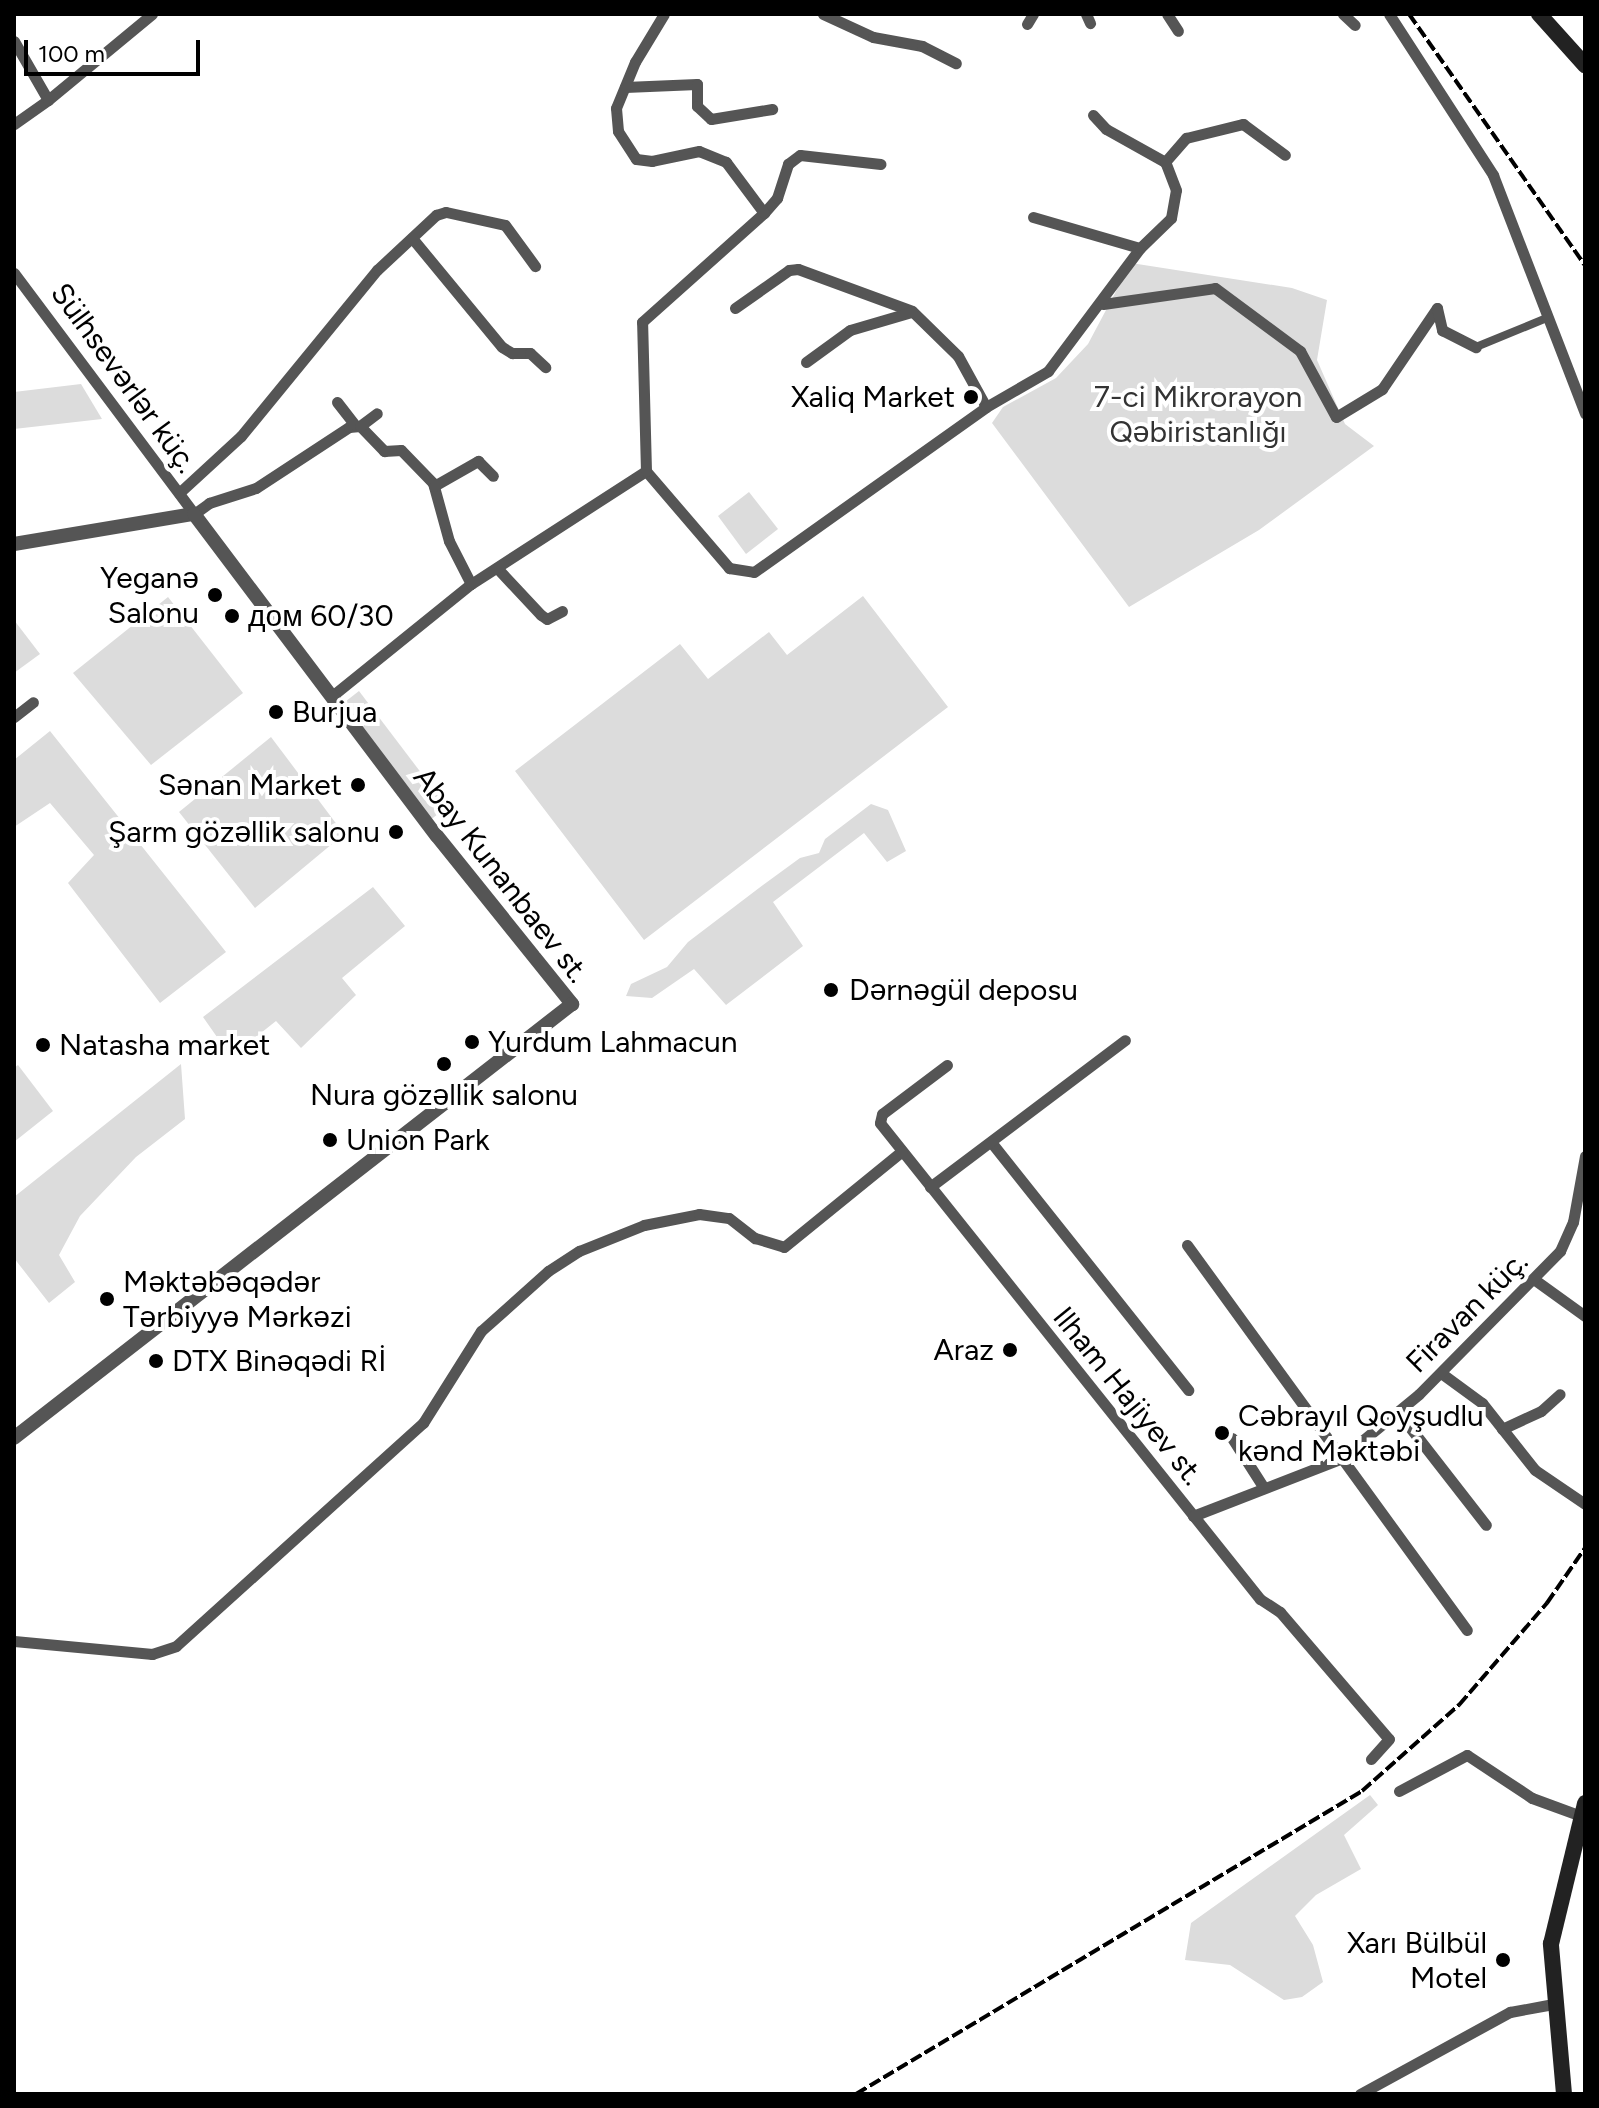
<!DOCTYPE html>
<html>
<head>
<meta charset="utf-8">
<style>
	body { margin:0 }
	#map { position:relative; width:1599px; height:2108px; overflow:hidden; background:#fff; font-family:Figtree,sans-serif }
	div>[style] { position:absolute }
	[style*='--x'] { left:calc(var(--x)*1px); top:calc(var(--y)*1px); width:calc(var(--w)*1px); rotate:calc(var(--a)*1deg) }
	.green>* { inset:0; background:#dcdcdc }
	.pedestrian>* { height:8px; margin:-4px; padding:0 4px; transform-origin:4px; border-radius:4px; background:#555 }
	.minor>* { height:11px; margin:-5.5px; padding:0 5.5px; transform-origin:5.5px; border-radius:5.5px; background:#555 }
	.tertiary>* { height:14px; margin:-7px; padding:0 7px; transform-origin:7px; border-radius:7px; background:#555 }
	.secondary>* { height:16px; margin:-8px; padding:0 8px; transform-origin:8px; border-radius:8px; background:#222 }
	.rail>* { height:4px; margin-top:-2px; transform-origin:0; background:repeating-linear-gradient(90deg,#000 0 12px,transparent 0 16px) }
	.dots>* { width:22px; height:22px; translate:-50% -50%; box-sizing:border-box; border:4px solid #fff; border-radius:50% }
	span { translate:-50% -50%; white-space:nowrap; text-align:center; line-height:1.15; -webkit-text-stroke:8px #fff; paint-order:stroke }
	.street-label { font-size:30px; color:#000 }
	.poi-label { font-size:30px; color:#000 }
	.right { translate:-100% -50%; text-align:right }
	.left { translate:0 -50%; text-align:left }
	.park-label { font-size:30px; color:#333 }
	.frame { position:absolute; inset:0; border:16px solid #000; pointer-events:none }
	.scale { position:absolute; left:24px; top:40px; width:176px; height:36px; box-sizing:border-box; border:4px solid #000; border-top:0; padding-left:10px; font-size:24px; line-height:28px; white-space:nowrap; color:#000; -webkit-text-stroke:6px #fff; paint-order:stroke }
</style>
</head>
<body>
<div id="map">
	<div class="green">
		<div style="clip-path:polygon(1131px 263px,1292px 288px,1327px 300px,1317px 360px,1345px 424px,1374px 446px,1259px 530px,1129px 607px,992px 423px,1003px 407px,1056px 378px,1088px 344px)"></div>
		<div style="clip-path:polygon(81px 384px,102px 419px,14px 429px,14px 392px)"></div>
		<div style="clip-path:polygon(749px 492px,778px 529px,746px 554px,718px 516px)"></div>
		<div style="clip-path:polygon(863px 596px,948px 707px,644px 940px,515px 771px,680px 644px,708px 679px,769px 632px,787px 655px)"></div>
		<div style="clip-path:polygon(168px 597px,243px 693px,151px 765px,73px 673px)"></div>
		<div style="clip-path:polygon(14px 620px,40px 654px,14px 673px)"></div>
		<div style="clip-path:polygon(359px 691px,447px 807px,429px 821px,341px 705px)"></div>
		<div style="clip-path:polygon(50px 731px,226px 952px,160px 1003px,68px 883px,94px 855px,50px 803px,14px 827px,14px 760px)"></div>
		<div style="clip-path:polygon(271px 737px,344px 834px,255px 908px,179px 812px)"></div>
		<div style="clip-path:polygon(871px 804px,888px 810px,906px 851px,887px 862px,864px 833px,773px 902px,803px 946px,726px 1005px,694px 969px,652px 998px,626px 996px,631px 984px,667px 967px,688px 942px,759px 888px,800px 858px,819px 853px,825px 839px)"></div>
		<div style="clip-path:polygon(373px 887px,405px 926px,342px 978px,356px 995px,301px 1048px,276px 1021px,231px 1057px,203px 1017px)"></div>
		<div style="clip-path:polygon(181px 1064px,185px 1119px,136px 1157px,80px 1216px,59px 1255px,75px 1282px,49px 1303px,14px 1258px,14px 1197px)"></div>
		<div style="clip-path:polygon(18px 1065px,53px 1111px,14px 1142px,14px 1068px)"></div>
		<div style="clip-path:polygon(1370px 1795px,1378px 1805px,1344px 1835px,1361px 1869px,1316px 1895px,1295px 1916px,1313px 1945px,1323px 1982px,1302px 1997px,1284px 2000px,1230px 1965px,1185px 1960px,1191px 1923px)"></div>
	</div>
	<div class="pedestrian">
		<div style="--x:1476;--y:347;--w:79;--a:-22.3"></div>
	</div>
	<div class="minor">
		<div style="--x:823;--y:14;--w:55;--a:24.7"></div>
		<div style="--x:873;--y:37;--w:50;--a:10.4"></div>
		<div style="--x:922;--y:46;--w:38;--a:27"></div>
		<div style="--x:1086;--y:14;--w:10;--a:66"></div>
		<div style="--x:1167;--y:14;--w:20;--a:57"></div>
		<div style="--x:1343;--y:14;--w:16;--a:43"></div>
		<div style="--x:1389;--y:14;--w:192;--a:57.1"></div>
		<div style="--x:1493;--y:175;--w:256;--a:68.9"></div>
		<div style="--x:1027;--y:24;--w:12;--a:-59"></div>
		<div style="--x:14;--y:41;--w:68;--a:60"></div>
		<div style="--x:48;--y:100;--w:42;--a:144.8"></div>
		<div style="--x:625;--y:87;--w:72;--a:-2.4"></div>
		<div style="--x:697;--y:84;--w:22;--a:90"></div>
		<div style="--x:697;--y:106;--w:19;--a:43"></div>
		<div style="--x:711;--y:119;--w:62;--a:-9.3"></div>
		<div style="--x:48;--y:100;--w:135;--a:-39.6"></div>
		<div style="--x:1093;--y:115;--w:19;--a:47"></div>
		<div style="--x:1106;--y:129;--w:68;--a:29.2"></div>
		<div style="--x:1165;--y:162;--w:32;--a:-49"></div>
		<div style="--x:1186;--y:138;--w:59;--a:-13.8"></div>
		<div style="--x:1243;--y:124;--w:52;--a:36.4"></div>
		<div style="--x:764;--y:213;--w:20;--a:-49"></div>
		<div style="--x:777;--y:198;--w:36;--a:-72"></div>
		<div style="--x:788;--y:164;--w:15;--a:-37"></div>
		<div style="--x:800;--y:155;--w:81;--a:6.4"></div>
		<div style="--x:1033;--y:217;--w:111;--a:16.2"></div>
		<div style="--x:412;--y:238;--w:141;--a:50.5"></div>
		<div style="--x:502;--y:347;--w:12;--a:31"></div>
		<div style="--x:512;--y:353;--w:18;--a:0"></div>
		<div style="--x:530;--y:353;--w:21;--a:43"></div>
		<div style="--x:14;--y:273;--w:301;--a:53.2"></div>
		<div style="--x:194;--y:514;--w:19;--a:-36"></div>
		<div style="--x:209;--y:503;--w:49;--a:-17.7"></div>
		<div style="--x:256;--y:488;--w:111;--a:-33.3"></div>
		<div style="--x:349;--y:427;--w:11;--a:-5"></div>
		<div style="--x:360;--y:426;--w:35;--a:46"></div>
		<div style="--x:384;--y:451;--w:17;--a:-3"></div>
		<div style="--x:401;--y:450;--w:46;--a:45.9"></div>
		<div style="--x:433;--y:483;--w:60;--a:74.6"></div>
		<div style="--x:449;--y:541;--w:48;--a:62.9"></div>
		<div style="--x:1103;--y:304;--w:113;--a:-8.1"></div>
		<div style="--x:1215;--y:288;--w:106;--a:36.5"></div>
		<div style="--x:1300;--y:351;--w:75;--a:61.4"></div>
		<div style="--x:1336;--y:417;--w:54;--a:-31.3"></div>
		<div style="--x:1382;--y:389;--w:98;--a:-55.8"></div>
		<div style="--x:1437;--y:308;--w:23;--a:77"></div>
		<div style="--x:1442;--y:330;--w:38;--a:27"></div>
		<div style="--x:735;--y:308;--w:66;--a:-35.1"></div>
		<div style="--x:789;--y:270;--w:9;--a:-6"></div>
		<div style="--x:798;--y:269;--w:121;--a:20.2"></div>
		<div style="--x:912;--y:311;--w:64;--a:44.4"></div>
		<div style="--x:958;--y:356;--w:58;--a:61.2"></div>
		<div style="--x:806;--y:362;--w:54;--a:-36"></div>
		<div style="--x:850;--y:330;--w:64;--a:-16.4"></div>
		<div style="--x:337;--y:402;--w:28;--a:52"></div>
		<div style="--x:360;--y:426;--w:21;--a:-37"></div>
		<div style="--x:646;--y:471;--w:128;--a:49.4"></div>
		<div style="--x:729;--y:568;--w:25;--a:9"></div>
		<div style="--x:754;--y:572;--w:285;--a:-35.4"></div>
		<div style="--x:986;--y:407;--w:72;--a:-30.1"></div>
		<div style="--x:1048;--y:371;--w:154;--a:-53.2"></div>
		<div style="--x:1140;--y:248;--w:43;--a:-44.1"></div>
		<div style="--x:1171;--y:218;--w:28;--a:-80"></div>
		<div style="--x:1176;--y:190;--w:30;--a:-111"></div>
		<div style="--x:434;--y:486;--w:51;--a:-29.6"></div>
		<div style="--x:478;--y:461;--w:21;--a:45"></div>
		<div style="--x:179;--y:493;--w:84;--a:-42.6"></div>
		<div style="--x:241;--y:436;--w:215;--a:-50.7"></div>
		<div style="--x:377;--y:270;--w:81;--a:-43"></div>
		<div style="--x:436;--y:215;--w:10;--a:-17"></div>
		<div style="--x:446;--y:212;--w:60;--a:12.4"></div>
		<div style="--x:505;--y:225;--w:51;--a:53.8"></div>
		<div style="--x:497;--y:568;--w:64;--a:46.9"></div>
		<div style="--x:541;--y:615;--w:7;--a:34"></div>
		<div style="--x:547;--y:619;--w:17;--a:-28"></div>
		<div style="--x:332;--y:696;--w:179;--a:-38.9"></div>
		<div style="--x:471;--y:584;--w:208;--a:-32.9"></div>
		<div style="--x:646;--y:471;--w:149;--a:-91.5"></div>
		<div style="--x:642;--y:322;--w:164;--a:-41.8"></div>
		<div style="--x:764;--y:213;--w:64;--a:-126.7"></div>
		<div style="--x:726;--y:162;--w:29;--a:-158"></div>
		<div style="--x:699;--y:151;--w:48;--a:168"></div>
		<div style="--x:652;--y:161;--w:16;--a:-173"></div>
		<div style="--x:636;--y:159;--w:33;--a:-123"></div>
		<div style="--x:618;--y:131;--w:23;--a:-95"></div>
		<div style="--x:616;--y:108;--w:50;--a:-67.6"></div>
		<div style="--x:635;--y:62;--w:56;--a:-58.9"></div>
		<div style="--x:14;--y:717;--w:24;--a:-38"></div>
		<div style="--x:947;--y:1065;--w:81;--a:143"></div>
		<div style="--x:882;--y:1114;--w:9;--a:103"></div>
		<div style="--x:880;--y:1123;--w:609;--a:51.4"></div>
		<div style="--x:1260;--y:1599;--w:24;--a:33"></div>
		<div style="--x:1280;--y:1612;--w:167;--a:49.4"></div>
		<div style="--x:1389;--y:1739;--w:27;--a:132"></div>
		<div style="--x:991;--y:1142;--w:317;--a:51.5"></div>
		<div style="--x:930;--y:1187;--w:244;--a:-37"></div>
		<div style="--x:1187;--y:1245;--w:476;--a:54"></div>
		<div style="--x:1535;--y:1280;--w:62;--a:35.8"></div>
		<div style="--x:1441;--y:1373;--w:51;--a:36.2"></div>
		<div style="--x:1482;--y:1403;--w:85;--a:51.7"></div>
		<div style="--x:1535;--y:1470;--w:60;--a:34.2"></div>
		<div style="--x:1398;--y:1412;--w:143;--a:52.1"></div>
		<div style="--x:1502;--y:1429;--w:43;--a:-24.8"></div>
		<div style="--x:1541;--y:1411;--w:25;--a:-42"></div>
		<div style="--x:1232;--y:1438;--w:59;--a:57.4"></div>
		<div style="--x:1193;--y:1516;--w:158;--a:-21.2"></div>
		<div style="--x:1340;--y:1459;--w:102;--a:-39.4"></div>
		<div style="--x:1419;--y:1394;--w:201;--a:-45.4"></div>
		<div style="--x:1560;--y:1251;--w:32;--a:-66"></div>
		<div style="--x:1573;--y:1222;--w:67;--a:-79.7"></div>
		<div style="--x:14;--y:1641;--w:139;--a:5.4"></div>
		<div style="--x:152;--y:1654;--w:25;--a:-18"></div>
		<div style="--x:176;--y:1646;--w:333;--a:-42.1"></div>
		<div style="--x:423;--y:1423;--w:109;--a:-57.8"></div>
		<div style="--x:481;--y:1331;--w:90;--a:-41.8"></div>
		<div style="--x:548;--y:1271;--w:37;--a:-33"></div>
		<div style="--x:579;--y:1251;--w:70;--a:-21.8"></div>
		<div style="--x:644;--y:1225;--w:56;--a:-11.3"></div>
		<div style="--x:699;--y:1214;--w:30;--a:8"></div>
		<div style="--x:729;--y:1218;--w:33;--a:38"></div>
		<div style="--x:755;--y:1238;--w:30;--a:17"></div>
		<div style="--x:784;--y:1247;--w:152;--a:-39.1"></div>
		<div style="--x:1399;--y:1791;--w:77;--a:-27.9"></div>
		<div style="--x:1467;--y:1755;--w:78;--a:33.5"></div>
		<div style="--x:1532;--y:1798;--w:52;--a:20.2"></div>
		<div style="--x:1360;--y:2094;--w:171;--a:-28.7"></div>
		<div style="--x:1510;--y:2012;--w:44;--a:-10.5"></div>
	</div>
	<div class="tertiary">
		<div style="--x:14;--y:544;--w:182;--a:-9.5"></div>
		<div style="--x:194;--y:514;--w:403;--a:53"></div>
		<div style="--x:437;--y:836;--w:216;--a:51.2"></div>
		<div style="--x:572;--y:1004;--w:707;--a:142.13"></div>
	</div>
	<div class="secondary">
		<div style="--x:1539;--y:14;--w:69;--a:48"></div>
		<div style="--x:1564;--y:2094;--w:151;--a:-95"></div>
		<div style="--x:1551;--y:1944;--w:145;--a:-76.4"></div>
	</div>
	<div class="rail">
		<div style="--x:1409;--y:14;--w:307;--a:55"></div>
		<div style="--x:856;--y:2094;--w:590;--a:-30.91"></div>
		<div style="--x:1362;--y:1791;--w:130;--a:-41.6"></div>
		<div style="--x:1459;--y:1705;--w:135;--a:-49.2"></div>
		<div style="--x:1547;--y:1603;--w:67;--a:-55.4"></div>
	</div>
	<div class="dots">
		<div style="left:971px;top:397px;background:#000"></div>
		<div style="left:215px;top:595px;background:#000"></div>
		<div style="left:232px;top:616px;background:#000"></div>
		<div style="left:276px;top:712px;background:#000"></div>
		<div style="left:358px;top:785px;background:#000"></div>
		<div style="left:396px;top:832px;background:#000"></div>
		<div style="left:831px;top:990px;background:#000"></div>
		<div style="left:472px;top:1042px;background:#000"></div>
		<div style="left:43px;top:1045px;background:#000"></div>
		<div style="left:444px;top:1064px;background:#000"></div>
		<div style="left:330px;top:1140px;background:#000"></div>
		<div style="left:107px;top:1299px;background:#000"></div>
		<div style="left:1010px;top:1350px;background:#000"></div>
		<div style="left:156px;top:1361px;background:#000"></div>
		<div style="left:1222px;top:1433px;background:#000"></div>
		<div style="left:1503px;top:1960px;background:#000"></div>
	</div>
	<div class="street-label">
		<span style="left:124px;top:378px;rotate:54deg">Sülhsevərlər küç.</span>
		<span style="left:501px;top:875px;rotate:52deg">Abay Kunanbaev st.</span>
		<span style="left:1467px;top:1312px;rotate:-45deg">Firavan küç.</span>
		<span style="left:1128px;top:1396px;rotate:51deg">Ilham Hajiyev st.</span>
	</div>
	<div class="poi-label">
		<span class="right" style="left:955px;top:397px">Xaliq Market</span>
		<span class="right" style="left:199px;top:595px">Yeganə<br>Salonu</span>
		<span class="left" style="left:248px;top:616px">дом 60/30</span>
		<span class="left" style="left:292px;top:712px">Burjua</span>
		<span class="right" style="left:342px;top:785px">Sənan Market</span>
		<span class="right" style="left:380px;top:832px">Şarm gözəllik salonu</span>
		<span class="left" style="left:849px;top:990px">Dərnəgül deposu</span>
		<span class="left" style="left:488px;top:1042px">Yurdum Lahmacun</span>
		<span class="left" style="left:59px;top:1045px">Natasha market</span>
		<span style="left:444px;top:1095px">Nura gözəllik salonu</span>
		<span class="left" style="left:346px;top:1140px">Union Park</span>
		<span class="left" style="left:123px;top:1299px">Məktəbəqədər<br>Tərbiyyə Mərkəzi</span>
		<span class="right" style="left:994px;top:1350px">Araz</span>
		<span class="left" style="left:172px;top:1361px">DTX Binəqədi Rİ</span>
		<span class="left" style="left:1238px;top:1433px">Cəbrayıl Qoyşudlu<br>kənd Məktəbi</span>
		<span class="right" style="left:1487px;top:1960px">Xarı Bülbül<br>Motel</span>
	</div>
	<div class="park-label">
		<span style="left:1198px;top:414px">7-ci Mikrorayon<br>Qəbiristanlığı</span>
	</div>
	<div class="frame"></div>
	<div class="scale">100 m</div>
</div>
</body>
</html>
